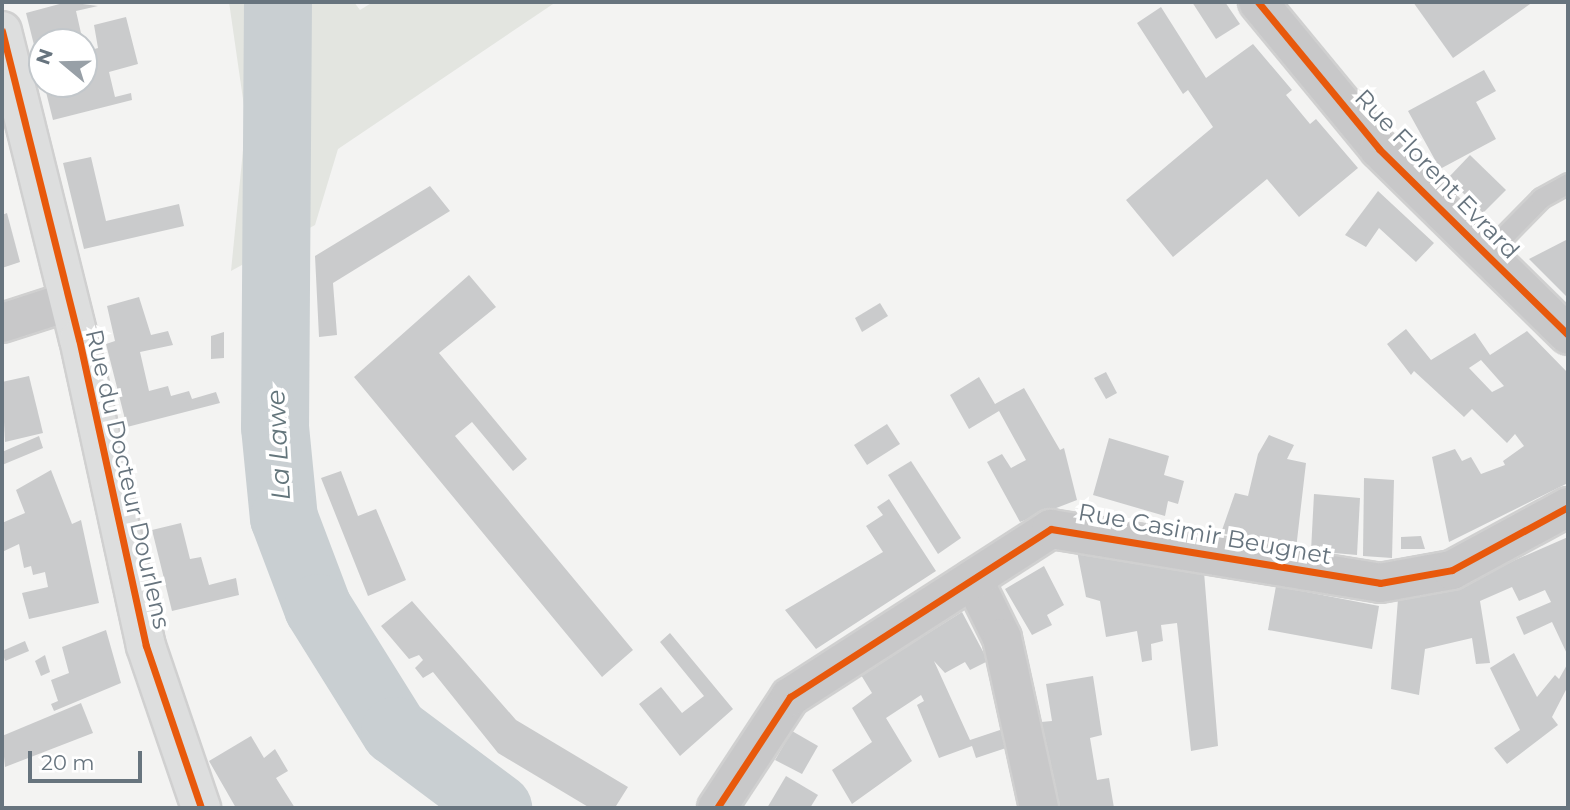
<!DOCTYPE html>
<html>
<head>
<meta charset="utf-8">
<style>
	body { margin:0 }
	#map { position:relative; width:1570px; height:810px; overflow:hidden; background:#f3f3f2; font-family:Montserrat,sans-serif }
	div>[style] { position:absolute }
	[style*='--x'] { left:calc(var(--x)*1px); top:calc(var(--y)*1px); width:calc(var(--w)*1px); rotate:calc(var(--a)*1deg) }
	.green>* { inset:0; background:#e3e5e0 }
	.river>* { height:68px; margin:-34px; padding:0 34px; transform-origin:34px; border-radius:34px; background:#c9cfd2 }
	.building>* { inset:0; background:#cacbcc }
	.roads { filter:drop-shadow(2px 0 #d0d0d0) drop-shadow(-2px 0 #d0d0d0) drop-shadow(0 2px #d0d0d0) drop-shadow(0 -2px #d0d0d0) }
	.lane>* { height:19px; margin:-9.5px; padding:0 9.5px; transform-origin:9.5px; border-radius:9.5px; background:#c8c8c9 }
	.street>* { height:38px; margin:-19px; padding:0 19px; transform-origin:19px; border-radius:19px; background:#c8c8c9 }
	.secondary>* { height:38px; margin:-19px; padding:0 19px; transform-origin:19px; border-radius:19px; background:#dddede }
	.cycleway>* { height:7px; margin:-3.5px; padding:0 3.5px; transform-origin:3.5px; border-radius:3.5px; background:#e8590c }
	span { translate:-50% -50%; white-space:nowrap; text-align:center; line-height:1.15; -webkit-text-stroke:7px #fff; paint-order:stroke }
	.street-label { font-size:24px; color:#67747e }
	.water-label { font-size:26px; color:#63757b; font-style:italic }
	.frame { position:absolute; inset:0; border:4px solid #67747e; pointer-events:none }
	.north { position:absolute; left:28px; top:28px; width:70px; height:70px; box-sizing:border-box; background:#fff; border:2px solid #c2c7cb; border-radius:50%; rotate:289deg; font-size:19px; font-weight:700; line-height:28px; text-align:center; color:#67747e }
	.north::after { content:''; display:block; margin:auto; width:24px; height:32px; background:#98a0a7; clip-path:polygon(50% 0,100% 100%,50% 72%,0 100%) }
	.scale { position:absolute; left:28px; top:751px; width:114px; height:32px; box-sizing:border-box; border:4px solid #67747e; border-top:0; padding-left:9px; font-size:21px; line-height:24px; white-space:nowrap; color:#67747e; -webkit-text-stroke:5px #fff; paint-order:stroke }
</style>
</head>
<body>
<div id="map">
	<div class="green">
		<div style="clip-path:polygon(229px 2px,354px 2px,360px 10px,373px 2px,556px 2px,338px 149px,315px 225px,231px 271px,246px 120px)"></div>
	</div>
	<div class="river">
		<div style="--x:278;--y:2;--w:425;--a:90.4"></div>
		<div style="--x:275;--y:427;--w:91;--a:84.4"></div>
		<div style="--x:284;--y:518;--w:96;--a:69.3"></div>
		<div style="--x:318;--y:608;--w:145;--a:58"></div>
		<div style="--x:395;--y:731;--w:129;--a:36.8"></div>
	</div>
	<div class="building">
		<div style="clip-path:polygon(67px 2px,98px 6px,76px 11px,83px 42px,42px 42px,41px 73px,26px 13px)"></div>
		<div style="clip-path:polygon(1192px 2px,1225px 2px,1240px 24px,1216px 39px)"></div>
		<div style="clip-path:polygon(1413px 2px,1533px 2px,1453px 58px)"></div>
		<div style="clip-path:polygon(1161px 7px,1206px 78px,1253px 44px,1292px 90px,1286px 95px,1310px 124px,1316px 119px,1358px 168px,1299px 217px,1267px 179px,1173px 257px,1126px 200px,1213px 127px,1188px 90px,1183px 94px,1137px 23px)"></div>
		<div style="clip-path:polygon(126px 17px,138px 64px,109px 72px,115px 97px,131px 93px,132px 100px,53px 120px,44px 84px,84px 84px,84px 52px,98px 48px,94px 25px)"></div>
		<div style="clip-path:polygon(1484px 70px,1496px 91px,1476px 102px,1496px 139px,1440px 169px,1408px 111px)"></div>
		<div style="clip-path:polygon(1470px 155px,1506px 190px,1483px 213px,1448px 178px)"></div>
		<div style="clip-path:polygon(91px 157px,106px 221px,179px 204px,184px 226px,84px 249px,63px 163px)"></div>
		<div style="clip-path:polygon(430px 186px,450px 211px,333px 283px,337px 335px,319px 337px,315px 256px)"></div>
		<div style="clip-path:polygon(1378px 191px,1434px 243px,1416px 262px,1379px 228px,1366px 247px,1345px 235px)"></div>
		<div style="clip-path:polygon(7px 213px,20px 262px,2px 268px,2px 215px)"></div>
		<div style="clip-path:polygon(1568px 239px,1568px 298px,1529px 259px)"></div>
		<div style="clip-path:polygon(469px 275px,496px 307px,439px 353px,527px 459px,513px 471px,472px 422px,455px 436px,633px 650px,602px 677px,354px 377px)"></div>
		<div style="clip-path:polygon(139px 297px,151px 335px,168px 331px,173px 345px,140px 352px,149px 391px,168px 386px,171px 396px,189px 391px,192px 399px,216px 392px,220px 403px,127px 427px,106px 344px,115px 341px,107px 306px)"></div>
		<div style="clip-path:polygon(880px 303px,888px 316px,862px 332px,855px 318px)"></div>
		<div style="clip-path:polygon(evenodd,1406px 329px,1431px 360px,1475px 333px,1490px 355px,1527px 331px,1568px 373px,1568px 483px,1449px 542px,1432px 457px,1455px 449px,1462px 461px,1471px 457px,1481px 474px,1505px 465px,1503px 461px,1524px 446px,1515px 434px,1507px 443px,1472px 409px,1464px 417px,1414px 371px,1411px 375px,1387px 344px,1406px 329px,1481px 360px,1504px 386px,1492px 392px,1469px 368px,1481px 360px)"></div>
		<div style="clip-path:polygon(224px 332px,224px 358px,211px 359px,211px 336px)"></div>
		<div style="clip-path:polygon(1106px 372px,1117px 393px,1106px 399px,1094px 378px)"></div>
		<div style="clip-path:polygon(29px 376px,43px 433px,5px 442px,2px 382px)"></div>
		<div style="clip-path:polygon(979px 377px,995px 404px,1024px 388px,1060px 450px,1064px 448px,1077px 500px,1020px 522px,987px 462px,1002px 454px,1011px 468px,1026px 460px,999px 411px,969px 429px,950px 395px)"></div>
		<div style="clip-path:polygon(887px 424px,900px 444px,867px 465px,854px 445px)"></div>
		<div style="clip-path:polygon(1269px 435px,1294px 445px,1287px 459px,1306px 463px,1296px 549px,1221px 533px,1235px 493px,1248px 496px,1258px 454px)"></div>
		<div style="clip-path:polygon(39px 436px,43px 448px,2px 465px,2px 452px)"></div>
		<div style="clip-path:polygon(1109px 438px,1169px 456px,1164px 475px,1184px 481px,1178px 504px,1168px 501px,1165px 516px,1093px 495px)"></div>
		<div style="clip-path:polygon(911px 461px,961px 538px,938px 554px,888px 475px)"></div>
		<div style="clip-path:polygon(51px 470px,72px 524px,81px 520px,99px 603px,29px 619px,22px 593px,48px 587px,45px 572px,33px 575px,31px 566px,24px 568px,19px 544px,2px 552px,2px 523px,25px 513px,16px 490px)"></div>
		<div style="clip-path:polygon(341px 471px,358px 516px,376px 509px,406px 580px,368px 596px,321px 478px)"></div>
		<div style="clip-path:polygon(1364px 478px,1394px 480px,1392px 558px,1363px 556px)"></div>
		<div style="clip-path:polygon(1314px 494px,1360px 498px,1357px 555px,1311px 551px)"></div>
		<div style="clip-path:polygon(889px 499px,936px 571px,816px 649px,785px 610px,883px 552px,866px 526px,883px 515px,877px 507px)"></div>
		<div style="clip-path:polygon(181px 523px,190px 559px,201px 557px,209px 585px,236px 578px,239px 595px,172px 611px,152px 530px)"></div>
		<div style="clip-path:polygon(1421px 536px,1425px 549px,1401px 549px,1401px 537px)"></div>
		<div style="clip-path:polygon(1568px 537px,1568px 656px,1552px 622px,1524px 635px,1516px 617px,1551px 602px,1545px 590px,1519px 601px,1512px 587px,1480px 601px,1490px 663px,1476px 664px,1472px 638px,1425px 649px,1419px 695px,1391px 689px,1398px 599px,1474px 578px)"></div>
		<div style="clip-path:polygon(1076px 546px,1204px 572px,1218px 746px,1191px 751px,1177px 623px,1161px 625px,1163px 641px,1151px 644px,1152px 660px,1142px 662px,1137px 631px,1106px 637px,1100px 601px,1086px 597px)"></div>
		<div style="clip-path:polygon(1044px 566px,1064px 605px,1047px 615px,1052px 625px,1032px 635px,1005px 589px)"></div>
		<div style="clip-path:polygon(1276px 586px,1379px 606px,1372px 649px,1268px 630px)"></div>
		<div style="clip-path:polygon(412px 601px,516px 720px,628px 787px,616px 806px,620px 808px,590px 808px,498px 753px,433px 672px,423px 678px,415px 668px,423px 660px,419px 655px,409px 659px,381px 626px)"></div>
		<div style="clip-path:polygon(962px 612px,988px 661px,970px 670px,965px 662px,945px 673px,934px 661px,970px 740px,1003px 729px,1006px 748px,976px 758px,972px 746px,939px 758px,917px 705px,924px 701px,921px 695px,886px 718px,912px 761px,852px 804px,832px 770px,872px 742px,852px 708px,872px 693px,861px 675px)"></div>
		<div style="clip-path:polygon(106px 630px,121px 683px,54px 711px,51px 704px,58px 701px,51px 680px,69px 673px,62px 647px)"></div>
		<div style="clip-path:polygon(670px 633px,733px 709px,680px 756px,639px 704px,661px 687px,682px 713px,704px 696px,660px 642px)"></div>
		<div style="clip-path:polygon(25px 641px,29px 651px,5px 661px,2px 651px)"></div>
		<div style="clip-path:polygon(1514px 653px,1537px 697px,1555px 675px,1559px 679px,1568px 663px,1568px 686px,1552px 717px,1558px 725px,1507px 764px,1494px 748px,1520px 730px,1490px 668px)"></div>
		<div style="clip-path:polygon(45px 655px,50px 672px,41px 676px,35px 661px)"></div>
		<div style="clip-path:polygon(1093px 676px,1102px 735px,1090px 738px,1097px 780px,1109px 778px,1114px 808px,1056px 808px,1041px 722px,1052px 721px,1046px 684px)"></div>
		<div style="clip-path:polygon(81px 703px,93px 733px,5px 767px,2px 736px)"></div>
		<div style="clip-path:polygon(792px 731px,818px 746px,802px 774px,775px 760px)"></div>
		<div style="clip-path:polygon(251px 736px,264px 758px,275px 749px,288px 771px,276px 778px,295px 808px,236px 808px,209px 761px)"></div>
		<div style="clip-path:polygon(786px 776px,818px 795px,810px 808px,767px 808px)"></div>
	</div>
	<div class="roads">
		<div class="lane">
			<div style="--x:1487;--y:253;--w:77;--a:-45.5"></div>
			<div style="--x:1541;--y:198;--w:31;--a:-29"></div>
		</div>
		<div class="street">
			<div style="--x:1258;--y:2;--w:190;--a:50.5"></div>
			<div style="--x:1379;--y:149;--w:265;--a:44.5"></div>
			<div style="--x:2;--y:323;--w:68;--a:-17.9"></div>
			<div style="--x:973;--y:579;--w:66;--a:63.8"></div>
			<div style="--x:1002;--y:638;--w:174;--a:77.7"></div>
			<div style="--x:717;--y:808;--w:133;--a:-56.7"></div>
			<div style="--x:790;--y:697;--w:310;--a:-32.8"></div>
			<div style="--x:1051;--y:529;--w:333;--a:9.3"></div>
			<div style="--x:1380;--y:583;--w:73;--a:-10.2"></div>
			<div style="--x:1452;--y:570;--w:132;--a:-28.5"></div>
		</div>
		<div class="secondary">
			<div style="--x:2;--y:31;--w:317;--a:76"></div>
			<div style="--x:79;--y:339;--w:314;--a:77.7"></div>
			<div style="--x:146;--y:646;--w:171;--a:71.2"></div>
		</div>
	</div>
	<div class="cycleway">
		<div style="--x:1258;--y:2;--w:190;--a:50.5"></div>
		<div style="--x:1379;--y:149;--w:265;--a:44.5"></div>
		<div style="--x:2;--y:31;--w:317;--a:76"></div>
		<div style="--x:79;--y:339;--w:314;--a:77.7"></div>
		<div style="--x:146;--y:646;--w:171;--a:71.2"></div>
		<div style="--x:717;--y:808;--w:133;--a:-56.7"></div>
		<div style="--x:790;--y:697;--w:310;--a:-32.8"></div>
		<div style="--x:1051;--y:529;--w:333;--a:9.3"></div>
		<div style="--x:1380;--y:583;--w:73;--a:-10.2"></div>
		<div style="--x:1452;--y:570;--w:132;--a:-28.5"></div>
	</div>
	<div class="street-label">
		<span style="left:1437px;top:174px;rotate:46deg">Rue Florent Evrard</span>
		<span style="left:128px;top:479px;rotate:77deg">Rue du Docteur Dourlens</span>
		<span style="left:1205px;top:534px;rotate:10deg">Rue Casimir Beugnet</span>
	</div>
	<div class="water-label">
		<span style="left:279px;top:445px;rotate:-93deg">La Lawe</span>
	</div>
	<div class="frame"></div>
	<div class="north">N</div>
	<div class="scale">20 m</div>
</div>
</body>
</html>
